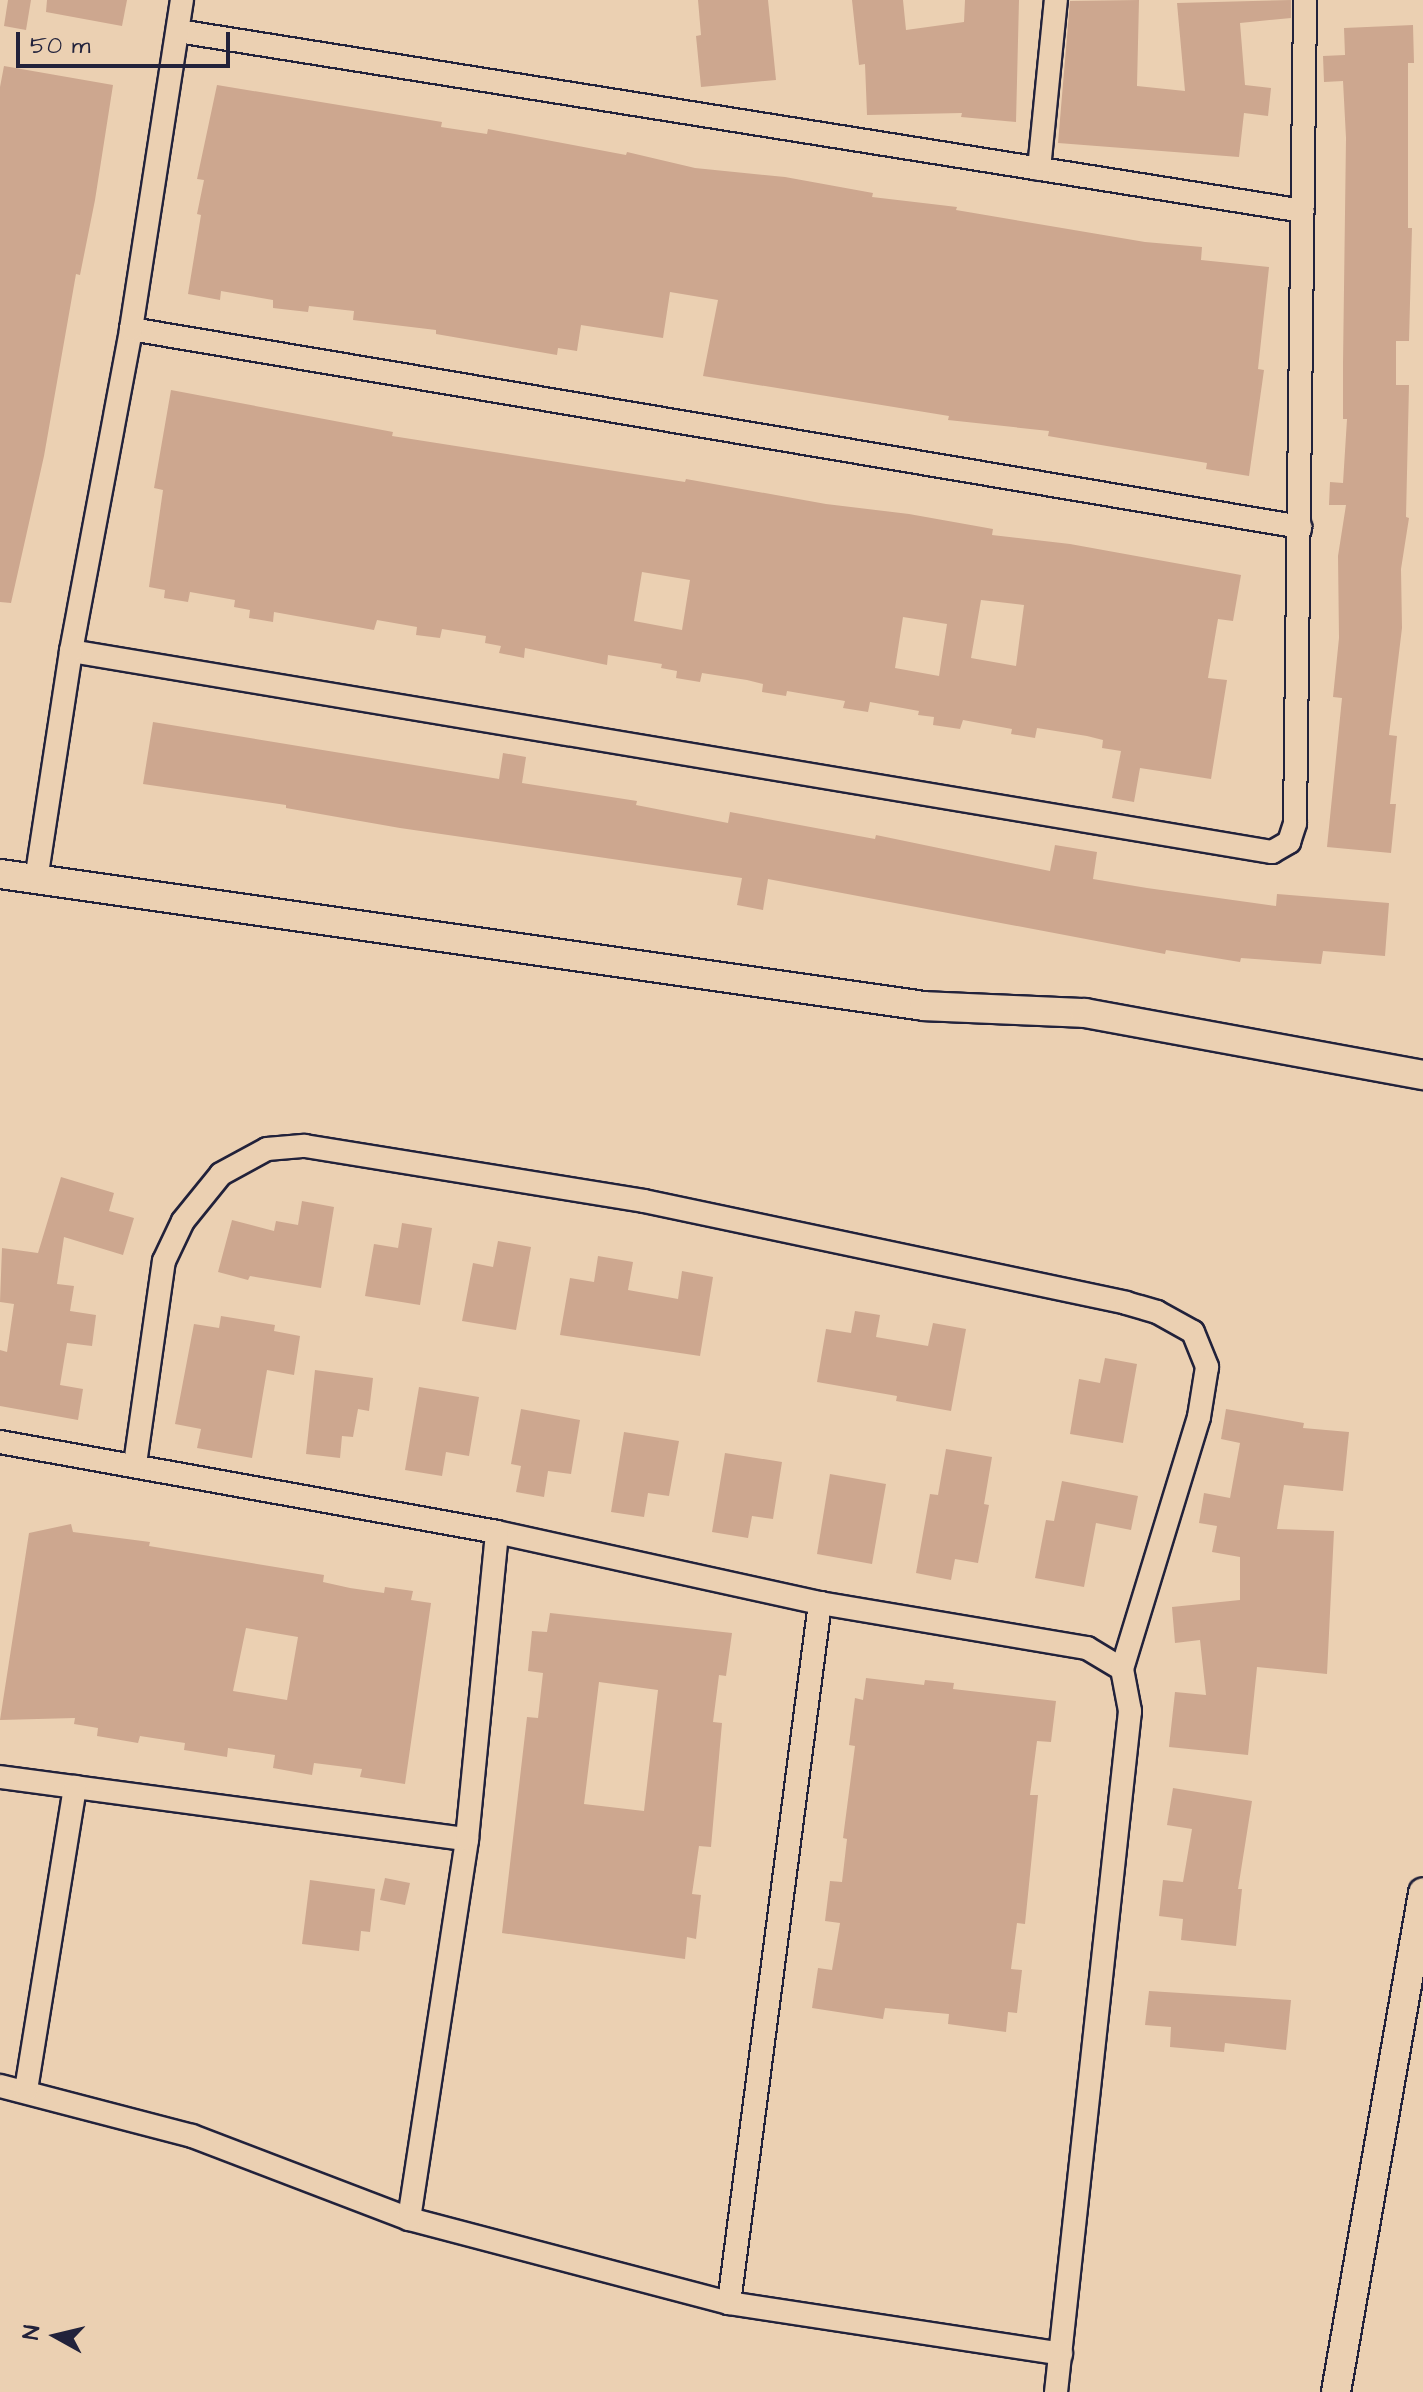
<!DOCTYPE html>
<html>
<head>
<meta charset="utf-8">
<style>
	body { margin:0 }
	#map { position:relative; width:1423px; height:2392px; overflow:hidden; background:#ebd0b2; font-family:"Architects Daughter",sans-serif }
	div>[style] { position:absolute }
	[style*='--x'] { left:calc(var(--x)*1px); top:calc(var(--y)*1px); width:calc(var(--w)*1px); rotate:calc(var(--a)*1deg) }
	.building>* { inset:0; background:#cda78f }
	.roads { filter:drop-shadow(2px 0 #22223b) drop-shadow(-2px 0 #22223b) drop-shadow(0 2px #22223b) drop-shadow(0 -2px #22223b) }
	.minor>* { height:22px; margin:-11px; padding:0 11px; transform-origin:11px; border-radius:11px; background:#ebd0b2 }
	.tertiary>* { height:28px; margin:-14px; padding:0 14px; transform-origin:14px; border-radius:14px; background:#ebd0b2 }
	span { translate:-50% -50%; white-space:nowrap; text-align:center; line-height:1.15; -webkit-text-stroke:6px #ebd0b2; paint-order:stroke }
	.north { position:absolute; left:16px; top:2296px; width:80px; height:80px; -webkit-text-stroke:6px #ebd0b2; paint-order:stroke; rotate:278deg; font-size:22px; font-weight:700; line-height:32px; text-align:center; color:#22223b }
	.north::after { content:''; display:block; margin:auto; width:28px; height:36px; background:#22223b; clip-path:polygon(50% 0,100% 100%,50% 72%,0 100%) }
	.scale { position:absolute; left:16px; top:32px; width:214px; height:36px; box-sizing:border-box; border:4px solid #22223b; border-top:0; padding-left:10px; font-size:24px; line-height:28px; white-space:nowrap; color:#22223b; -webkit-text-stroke:6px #ebd0b2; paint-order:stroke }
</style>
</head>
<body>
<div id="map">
	<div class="building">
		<div style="clip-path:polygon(8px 0,31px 0,26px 30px,4px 26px)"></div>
		<div style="clip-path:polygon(47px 0,127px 0,122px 26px,46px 12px)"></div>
		<div style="clip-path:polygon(698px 0,768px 0,776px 80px,701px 87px,696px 36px,701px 35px)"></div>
		<div style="clip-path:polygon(852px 0,903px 0,906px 30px,964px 22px,965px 0,1019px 0,1016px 122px,961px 117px,962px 113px,867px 115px,865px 64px,859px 65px)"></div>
		<div style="clip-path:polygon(1139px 0,1137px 86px,1185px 91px,1177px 3px,1291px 0,1291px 18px,1240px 23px,1245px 85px,1271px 88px,1268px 116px,1244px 113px,1239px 157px,1058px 143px,1070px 1px)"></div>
		<div style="clip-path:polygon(1413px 25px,1414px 63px,1408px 63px,1408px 228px,1412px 228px,1409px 341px,1396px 341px,1396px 385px,1409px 385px,1406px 517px,1409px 518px,1401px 569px,1402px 628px,1389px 735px,1397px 736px,1390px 804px,1396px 804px,1391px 853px,1327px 847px,1342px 698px,1333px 697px,1339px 638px,1338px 556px,1346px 505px,1329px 505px,1330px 482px,1343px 483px,1347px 419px,1343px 419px,1343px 363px,1346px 138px,1343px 81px,1324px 82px,1323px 56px,1345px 55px,1344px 28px)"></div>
		<div style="clip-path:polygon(4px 66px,113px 85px,95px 200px,80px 275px,76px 274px,44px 456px,11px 603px,0 602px,0 87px)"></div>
		<div style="clip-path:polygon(217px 85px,442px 122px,441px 127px,487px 134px,488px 129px,626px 155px,627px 152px,695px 168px,785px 177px,873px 193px,872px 197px,957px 207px,956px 210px,1145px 242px,1202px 247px,1201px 260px,1269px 267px,1258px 369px,1264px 370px,1249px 476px,1206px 469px,1207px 463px,1048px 436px,1049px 431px,948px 420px,949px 416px,703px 376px,718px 300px,670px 292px,663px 338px,581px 325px,577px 351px,558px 348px,557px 355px,436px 334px,436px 330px,353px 320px,354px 311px,309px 306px,308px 312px,273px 308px,273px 300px,221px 291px,220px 300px,188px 294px,201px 215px,197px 214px,204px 180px,197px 179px)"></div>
		<div style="clip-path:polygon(evenodd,171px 390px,393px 432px,392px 436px,685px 482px,686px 479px,826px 504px,909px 514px,993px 529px,992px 535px,1070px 544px,1241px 575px,1233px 621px,1218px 619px,1208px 678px,1227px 680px,1211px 779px,1140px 768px,1134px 802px,1112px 798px,1121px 751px,1102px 748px,1103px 740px,1087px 736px,1037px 728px,1035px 738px,1011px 734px,1012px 729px,963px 720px,960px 729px,933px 725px,934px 717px,918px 715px,919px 711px,870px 702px,868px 712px,843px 708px,845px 701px,787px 691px,786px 696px,762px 692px,763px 684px,747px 680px,702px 673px,700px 682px,676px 678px,677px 671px,661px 668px,662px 664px,608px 655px,607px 665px,525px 648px,524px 658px,499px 653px,501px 646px,485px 643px,486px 636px,442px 629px,440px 638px,416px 635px,417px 627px,377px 620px,374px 630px,274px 612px,273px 622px,249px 618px,250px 610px,234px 607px,235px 600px,190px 592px,188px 602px,164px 598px,165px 590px,149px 587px,163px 490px,154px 488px,171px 390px,642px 572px,690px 580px,682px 630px,634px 621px,642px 572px,171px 390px,981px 600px,1024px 605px,1016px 666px,971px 658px,981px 600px,171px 390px,903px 617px,947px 624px,939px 676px,895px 668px,903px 617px)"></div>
		<div style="clip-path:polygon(153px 722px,499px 779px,503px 753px,526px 757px,522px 783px,637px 801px,636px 805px,728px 823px,730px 812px,875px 839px,876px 835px,1050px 871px,1055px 845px,1097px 852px,1093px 879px,1147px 888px,1276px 906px,1277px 894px,1389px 903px,1385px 956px,1323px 951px,1321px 964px,1241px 958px,1240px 962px,1166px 950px,1165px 954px,768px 879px,763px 910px,737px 905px,742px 878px,400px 828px,286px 808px,286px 805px,143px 784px)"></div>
		<div style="clip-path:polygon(61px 1177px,114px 1193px,109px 1211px,134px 1218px,123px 1255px,64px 1237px,57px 1284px,74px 1286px,70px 1311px,96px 1315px,92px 1346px,67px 1343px,60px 1385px,83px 1389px,78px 1420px,0 1406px,0 1350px,7px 1352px,14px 1304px,0 1302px,2px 1248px,38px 1253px)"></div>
		<div style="clip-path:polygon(302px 1201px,334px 1207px,321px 1288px,250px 1276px,248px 1280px,218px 1272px,232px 1220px,274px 1231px,276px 1221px,298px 1225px)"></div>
		<div style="clip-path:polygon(402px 1223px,432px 1228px,420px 1305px,365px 1296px,374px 1244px,398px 1248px)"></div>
		<div style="clip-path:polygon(498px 1241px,531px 1247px,516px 1330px,462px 1321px,473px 1263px,493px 1267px)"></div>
		<div style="clip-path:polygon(598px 1256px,633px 1262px,628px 1290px,678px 1299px,682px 1271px,713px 1277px,700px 1356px,560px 1335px,570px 1278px,594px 1282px)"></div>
		<div style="clip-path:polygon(855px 1311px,880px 1315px,876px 1337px,928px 1346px,933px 1323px,966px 1329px,951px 1411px,896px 1401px,897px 1396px,817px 1382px,826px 1329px,851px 1333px)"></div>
		<div style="clip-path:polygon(221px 1316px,275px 1325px,274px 1331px,300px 1336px,294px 1375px,267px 1370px,252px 1458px,197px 1448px,201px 1429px,175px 1424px,194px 1324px,219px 1328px)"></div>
		<div style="clip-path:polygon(1105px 1358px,1137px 1364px,1123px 1443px,1070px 1434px,1079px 1379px,1100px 1383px)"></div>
		<div style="clip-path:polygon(315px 1370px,373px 1378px,369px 1411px,358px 1409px,353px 1437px,342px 1436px,340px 1458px,306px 1454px)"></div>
		<div style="clip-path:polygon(419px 1387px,479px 1397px,469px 1456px,446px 1452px,442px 1476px,405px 1470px)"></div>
		<div style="clip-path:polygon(521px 1409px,580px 1420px,571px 1474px,548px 1471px,544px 1497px,516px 1492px,521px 1466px,511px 1464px)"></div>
		<div style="clip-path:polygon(1226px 1409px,1304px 1423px,1303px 1428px,1349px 1432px,1343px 1491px,1284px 1485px,1277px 1529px,1334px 1531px,1327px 1674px,1257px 1667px,1248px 1755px,1169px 1747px,1175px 1692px,1206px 1695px,1200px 1640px,1175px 1643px,1172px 1607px,1240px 1600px,1240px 1557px,1212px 1552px,1217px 1526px,1199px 1523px,1204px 1493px,1230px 1498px,1240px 1443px,1221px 1439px)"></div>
		<div style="clip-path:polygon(624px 1432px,679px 1441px,669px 1496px,648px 1493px,644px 1517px,611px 1512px)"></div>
		<div style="clip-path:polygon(946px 1449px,992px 1457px,984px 1504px,989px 1505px,978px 1563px,955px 1559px,951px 1580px,916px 1573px,930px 1494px,938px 1495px)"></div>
		<div style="clip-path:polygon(725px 1453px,782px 1462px,773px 1519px,752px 1516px,748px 1538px,712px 1532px)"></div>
		<div style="clip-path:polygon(830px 1474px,886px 1484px,872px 1564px,817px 1554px)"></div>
		<div style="clip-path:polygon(1062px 1481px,1138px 1496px,1131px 1530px,1096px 1523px,1084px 1587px,1035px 1578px,1046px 1520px,1054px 1521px)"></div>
		<div style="clip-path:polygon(evenodd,71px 1524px,73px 1532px,150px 1542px,149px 1546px,324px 1575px,323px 1582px,350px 1588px,384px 1593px,385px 1587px,413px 1591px,411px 1600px,431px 1603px,405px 1784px,360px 1777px,362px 1769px,314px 1763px,312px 1775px,273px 1768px,275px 1755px,228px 1748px,227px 1757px,184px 1750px,185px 1743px,140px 1736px,138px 1743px,97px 1736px,98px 1728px,74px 1724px,75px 1718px,0 1720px,29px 1533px,71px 1524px,246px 1628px,298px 1637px,287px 1700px,233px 1691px,246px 1628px)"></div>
		<div style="clip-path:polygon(evenodd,550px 1613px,732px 1633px,726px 1676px,719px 1675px,713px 1722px,722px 1723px,711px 1847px,699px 1846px,692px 1894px,701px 1895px,696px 1939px,687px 1937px,685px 1959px,502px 1933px,527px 1717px,538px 1718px,543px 1673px,528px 1671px,532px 1631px,547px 1632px,550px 1613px,599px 1682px,658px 1690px,644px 1811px,584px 1804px,599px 1682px)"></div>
		<div style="clip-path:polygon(866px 1678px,924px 1685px,925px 1680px,954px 1683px,953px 1689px,1056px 1701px,1051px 1742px,1037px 1741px,1030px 1795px,1038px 1795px,1025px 1924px,1017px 1923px,1011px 1969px,1022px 1970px,1017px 2013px,1008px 2012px,1006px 2032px,948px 2024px,949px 2014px,885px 2008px,883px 2019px,812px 2008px,818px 1968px,832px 1970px,840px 1923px,825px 1921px,830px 1881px,842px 1882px,847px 1839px,843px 1838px,855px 1746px,849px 1745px,855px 1698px,863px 1700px)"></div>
		<div style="clip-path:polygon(1173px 1788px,1252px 1801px,1238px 1889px,1242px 1889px,1236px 1946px,1181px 1940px,1183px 1919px,1159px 1916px,1163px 1880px,1183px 1882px,1192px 1829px,1167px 1825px)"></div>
		<div style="clip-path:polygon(385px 1878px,410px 1883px,405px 1905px,380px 1900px)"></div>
		<div style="clip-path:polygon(310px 1880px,375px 1889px,370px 1932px,361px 1931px,359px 1951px,302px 1944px)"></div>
		<div style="clip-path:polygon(1149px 1991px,1291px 2000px,1286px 2050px,1225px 2043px,1224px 2052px,1170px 2047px,1171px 2027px,1145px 2025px)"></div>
	</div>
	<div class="roads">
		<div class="minor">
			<div style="--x:178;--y:31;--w:1139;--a:9.09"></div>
			<div style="--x:1039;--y:169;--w:170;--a:-84.3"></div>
			<div style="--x:131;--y:329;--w:1186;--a:9.61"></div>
			<div style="--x:71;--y:651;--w:1218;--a:9.5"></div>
			<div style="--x:1272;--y:852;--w:20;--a:-30"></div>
			<div style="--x:1289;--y:842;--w:20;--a:-72"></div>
			<div style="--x:1295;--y:823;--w:823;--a:-89.3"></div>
			<div style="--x:36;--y:880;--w:232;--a:-81.3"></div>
			<div style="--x:71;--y:651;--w:328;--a:-79.4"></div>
			<div style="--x:131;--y:329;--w:333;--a:-81.2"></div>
			<div style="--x:0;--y:1442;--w:505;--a:10.26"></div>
			<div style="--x:497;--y:1532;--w:331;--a:12.4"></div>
			<div style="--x:820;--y:1603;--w:271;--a:9.6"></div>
			<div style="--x:1087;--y:1648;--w:41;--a:31"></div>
			<div style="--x:1122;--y:1669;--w:43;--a:79.2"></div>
			<div style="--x:1130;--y:1711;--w:685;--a:96.2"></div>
			<div style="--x:135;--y:1464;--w:205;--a:-81.9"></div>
			<div style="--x:164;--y:1261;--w:44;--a:-64.6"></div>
			<div style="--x:183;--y:1221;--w:60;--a:-51"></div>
			<div style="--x:221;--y:1174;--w:52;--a:-28.5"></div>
			<div style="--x:267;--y:1149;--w:38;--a:-5"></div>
			<div style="--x:305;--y:1146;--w:343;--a:9.2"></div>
			<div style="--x:644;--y:1201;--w:493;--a:11.9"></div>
			<div style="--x:1126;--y:1303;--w:32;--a:16"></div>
			<div style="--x:1157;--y:1312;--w:41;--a:29.1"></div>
			<div style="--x:1193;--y:1332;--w:38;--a:68"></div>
			<div style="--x:1207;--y:1367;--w:51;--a:99.1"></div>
			<div style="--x:1199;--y:1417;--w:264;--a:107"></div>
			<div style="--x:0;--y:1777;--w:471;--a:7.6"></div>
			<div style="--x:0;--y:2086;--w:198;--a:14.6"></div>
			<div style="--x:192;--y:2136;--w:232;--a:20.9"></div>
			<div style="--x:409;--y:2219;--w:331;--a:14.7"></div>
			<div style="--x:729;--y:2303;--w:336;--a:8.7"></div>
			<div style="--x:26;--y:2090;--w:307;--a:-80.8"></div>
			<div style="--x:409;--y:2219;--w:384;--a:-81.3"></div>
			<div style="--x:467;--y:1839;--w:308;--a:-84.4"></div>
			<div style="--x:729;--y:2303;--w:706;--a:-82.59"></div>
		</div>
		<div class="tertiary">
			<div style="--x:0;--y:874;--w:933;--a:8.13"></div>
			<div style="--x:924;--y:1006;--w:161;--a:2.5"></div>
			<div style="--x:1085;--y:1013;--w:344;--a:10.4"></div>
			<div style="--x:1336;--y:2392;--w:507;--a:-80.11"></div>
		</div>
	</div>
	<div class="north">N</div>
	<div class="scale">50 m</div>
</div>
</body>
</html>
